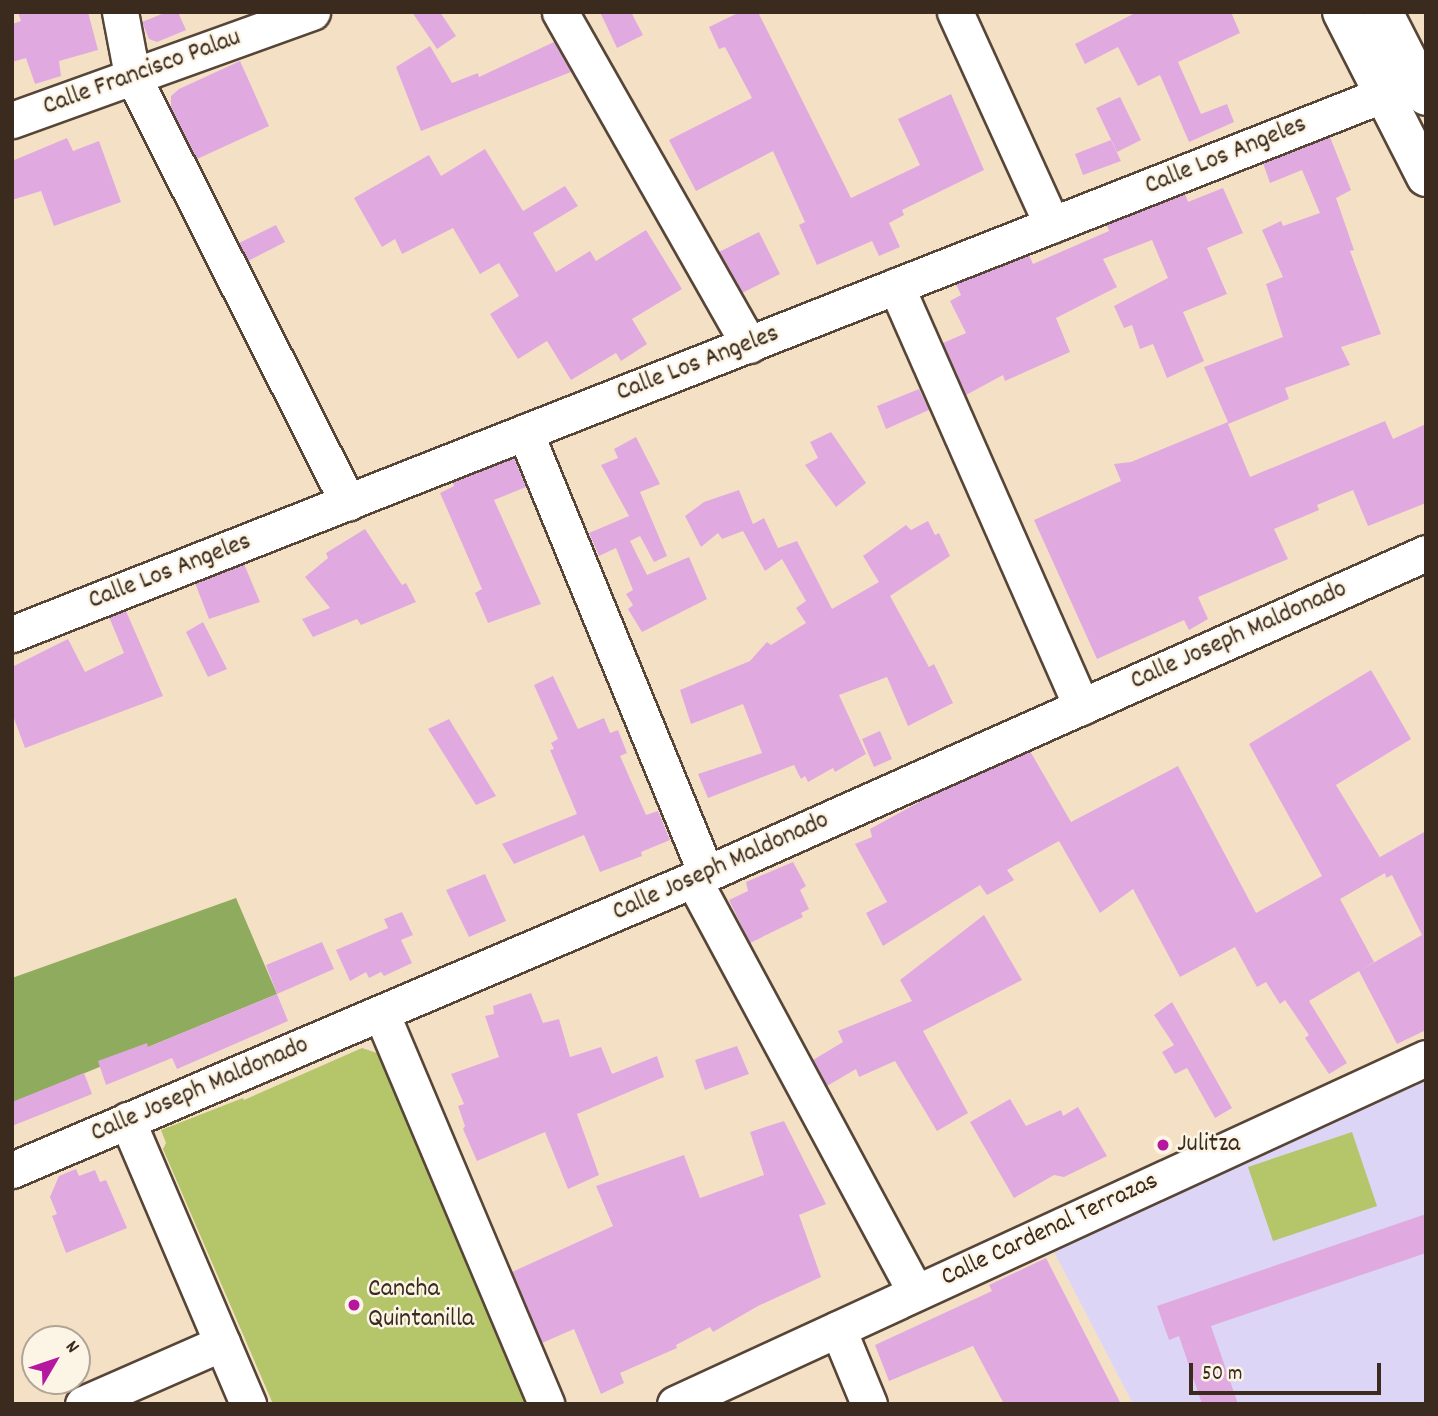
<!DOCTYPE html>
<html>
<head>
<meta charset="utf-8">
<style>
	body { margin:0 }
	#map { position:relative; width:1438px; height:1416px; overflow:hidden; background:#f4e1c5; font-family:Dekko,sans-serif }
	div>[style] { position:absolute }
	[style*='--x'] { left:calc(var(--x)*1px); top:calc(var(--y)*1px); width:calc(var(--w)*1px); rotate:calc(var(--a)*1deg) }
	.built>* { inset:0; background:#ddd5f6 }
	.green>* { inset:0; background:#b4c669 }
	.forest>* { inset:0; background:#8fab5d }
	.building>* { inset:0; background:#e0aae0 }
	.roads { filter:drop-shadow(2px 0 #574537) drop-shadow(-2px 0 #574537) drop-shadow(0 2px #574537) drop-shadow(0 -2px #574537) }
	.minor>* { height:35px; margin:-17.5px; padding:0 17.5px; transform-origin:17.5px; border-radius:17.5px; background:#fff }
	.highway>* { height:38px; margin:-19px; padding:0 19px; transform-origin:19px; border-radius:19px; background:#fff }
	.dots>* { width:19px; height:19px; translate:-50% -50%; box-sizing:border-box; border:4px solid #fcf5e5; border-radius:50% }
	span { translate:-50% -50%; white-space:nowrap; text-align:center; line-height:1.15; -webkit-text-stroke:5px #fcf5e5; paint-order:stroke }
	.street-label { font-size:26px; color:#3b2a1e }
	.poi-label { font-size:26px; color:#3b2a1e }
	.left { translate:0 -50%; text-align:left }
	.frame { position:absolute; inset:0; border:14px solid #3b2a1e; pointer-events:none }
	.north { position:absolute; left:21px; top:1325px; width:70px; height:70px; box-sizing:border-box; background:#fcf5e5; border:2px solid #afa495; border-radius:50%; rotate:51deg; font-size:19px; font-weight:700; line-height:28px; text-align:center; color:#3b2a1e }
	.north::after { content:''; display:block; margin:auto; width:24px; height:32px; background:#b5179e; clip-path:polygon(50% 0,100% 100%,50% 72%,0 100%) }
	.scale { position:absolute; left:1189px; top:1363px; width:192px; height:32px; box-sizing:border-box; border:4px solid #3b2a1e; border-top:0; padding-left:9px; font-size:21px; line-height:24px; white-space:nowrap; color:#3b2a1e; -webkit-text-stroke:5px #fcf5e5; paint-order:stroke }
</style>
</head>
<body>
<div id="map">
	<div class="built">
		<div style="clip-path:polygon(1426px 1081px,1426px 1404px,1133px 1404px,1052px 1248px)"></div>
	</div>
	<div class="green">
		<div style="clip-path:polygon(362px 1048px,380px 1054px,528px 1404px,273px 1404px,163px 1149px,166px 1143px,161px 1130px,243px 1098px,244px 1100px)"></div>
		<div style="clip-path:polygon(1352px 1132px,1377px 1206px,1273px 1241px,1248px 1167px)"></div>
	</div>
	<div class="forest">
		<div style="clip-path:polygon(236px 898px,277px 994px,12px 1103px,12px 978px)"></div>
	</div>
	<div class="building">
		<div style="clip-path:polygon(18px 12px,88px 12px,98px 50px,59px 61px,61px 76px,35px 84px,26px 58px,12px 62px,12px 24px,21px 21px)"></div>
		<div style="clip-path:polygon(167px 12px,178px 12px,186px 30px,157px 42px,149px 39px,142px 22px)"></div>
		<div style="clip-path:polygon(412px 12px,440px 12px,456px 36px,437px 49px)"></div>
		<div style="clip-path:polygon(600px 12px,631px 12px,643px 35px,617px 48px)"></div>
		<div style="clip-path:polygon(740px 12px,758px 12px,851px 198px,920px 165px,898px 119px,951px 94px,984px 170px,902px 210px,904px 215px,889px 223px,900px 247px,879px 256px,872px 241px,817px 265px,799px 225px,805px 222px,773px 151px,696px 191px,669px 140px,752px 98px,725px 47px,719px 49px,709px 27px)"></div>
		<div style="clip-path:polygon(1137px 12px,1231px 12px,1240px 33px,1178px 62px,1201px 114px,1227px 104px,1234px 122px,1189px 142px,1160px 75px,1138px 86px,1118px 47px,1085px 64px,1075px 44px)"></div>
		<div style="clip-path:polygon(554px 42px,571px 72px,421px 131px,396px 67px,430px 46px,452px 83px,478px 73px,479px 77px)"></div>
		<div style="clip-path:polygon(240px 61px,269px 126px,197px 159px,171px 107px,171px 96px,179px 89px)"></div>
		<div style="clip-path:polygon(1120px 97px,1141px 140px,1117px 152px,1096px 108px)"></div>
		<div style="clip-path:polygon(1330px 137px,1351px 190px,1336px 198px,1354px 250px,1350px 251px,1381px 334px,1341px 347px,1350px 365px,1285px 388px,1289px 399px,1228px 424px,1250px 477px,1385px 421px,1393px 439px,1426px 424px,1426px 503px,1368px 526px,1353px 490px,1317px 505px,1319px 510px,1274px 529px,1288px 559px,1198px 597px,1208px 619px,1189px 630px,1184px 620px,1097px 659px,1034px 520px,1121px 481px,1114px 464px,1131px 462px,1228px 422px,1204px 367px,1283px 337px,1266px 284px,1283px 277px,1262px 230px,1281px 221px,1283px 226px,1320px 213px,1302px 170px,1270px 183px,1263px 163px)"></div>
		<div style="clip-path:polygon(67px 138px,73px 151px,99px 141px,121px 202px,54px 226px,41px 191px,12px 200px,12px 161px)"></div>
		<div style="clip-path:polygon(1111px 140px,1121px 161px,1083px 175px,1075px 154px)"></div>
		<div style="clip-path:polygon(485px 149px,523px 211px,565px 186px,578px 206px,533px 233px,556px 272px,590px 251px,596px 261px,646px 230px,682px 289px,632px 319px,647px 344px,621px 361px,616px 353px,571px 380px,547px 341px,518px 359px,490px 314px,519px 296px,499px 263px,480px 274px,453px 228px,402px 254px,395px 239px,382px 247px,354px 198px,429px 155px,441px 176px)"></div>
		<div style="clip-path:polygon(1223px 188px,1243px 233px,1207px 248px,1227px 294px,1183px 312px,1204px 361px,1167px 378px,1153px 344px,1140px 349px,1132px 325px,1124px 328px,1114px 306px,1168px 278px,1152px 240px,1103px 259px,1117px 287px,1056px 318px,1070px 352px,1005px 381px,1003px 375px,966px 395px,943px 343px,966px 333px,950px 301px,961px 295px,956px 284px,1029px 255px,1033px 264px,1109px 231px,1107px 225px,1185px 194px,1188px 202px)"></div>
		<div style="clip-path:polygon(276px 225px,285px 242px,248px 261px,239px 243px)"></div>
		<div style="clip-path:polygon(759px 232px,780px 274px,742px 293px,719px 252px)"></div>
		<div style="clip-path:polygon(919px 389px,929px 410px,886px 429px,877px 406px)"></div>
		<div style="clip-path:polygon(831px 432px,866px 483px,836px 507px,805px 465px,818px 458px,810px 442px)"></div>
		<div style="clip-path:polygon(636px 437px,660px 484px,640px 492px,667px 556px,654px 562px,640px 536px,630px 541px,647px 575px,689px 557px,707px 599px,642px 632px,628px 609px,633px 605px,626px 594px,633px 590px,616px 548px,599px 556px,589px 533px,629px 516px,601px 465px,618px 458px,614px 449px)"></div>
		<div style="clip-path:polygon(514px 458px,526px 487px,494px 500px,541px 604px,488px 623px,475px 593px,482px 589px,440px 493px,454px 486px,453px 482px)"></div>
		<div style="clip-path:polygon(739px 490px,753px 524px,764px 518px,778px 548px,797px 541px,832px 609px,879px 582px,863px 556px,906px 525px,911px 530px,928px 521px,935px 535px,939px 533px,950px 556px,890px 596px,929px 667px,934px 664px,953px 703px,908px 726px,887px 677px,839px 695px,866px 754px,835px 772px,833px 768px,808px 782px,805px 776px,801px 779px,794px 765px,708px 798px,698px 774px,762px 753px,743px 704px,691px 724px,680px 690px,750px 661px,767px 642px,771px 645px,806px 623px,796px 608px,806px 601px,782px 559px,765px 571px,743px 531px,722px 539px,718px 533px,701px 547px,685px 516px,704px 502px)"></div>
		<div style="clip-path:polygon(365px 529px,402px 585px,406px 583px,416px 602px,361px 625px,357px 619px,313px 637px,302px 619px,330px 608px,305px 577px,328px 558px,326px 553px)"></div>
		<div style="clip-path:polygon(244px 564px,260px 602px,209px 619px,195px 583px)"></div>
		<div style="clip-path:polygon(126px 611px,163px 696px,25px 748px,12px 713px,12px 667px,68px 639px,85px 672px,124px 653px,109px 617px)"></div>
		<div style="clip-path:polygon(203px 622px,227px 669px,208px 677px,186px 632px)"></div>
		<div style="clip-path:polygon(evenodd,1371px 670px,1411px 739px,1336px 785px,1381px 859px,1380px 857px,1426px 831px,1426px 1030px,1397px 1044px,1359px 971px,1309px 1001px,1347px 1063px,1329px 1074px,1305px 1038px,1309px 1035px,1285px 1000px,1280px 1004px,1266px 982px,1257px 987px,1235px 947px,1180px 977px,1133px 889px,1100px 913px,1059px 841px,1007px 870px,1014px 880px,987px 895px,980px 885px,883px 946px,866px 913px,887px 902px,855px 844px,872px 837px,870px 829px,934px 794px,1030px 751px,1071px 822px,1178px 766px,1256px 913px,1322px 876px,1249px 744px,1371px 670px,1385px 873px,1386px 878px,1392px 875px,1422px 935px,1359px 971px,1374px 962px,1340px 899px,1385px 873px)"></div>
		<div style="clip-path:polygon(553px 676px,578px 729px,604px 718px,610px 733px,618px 730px,627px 753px,620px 756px,646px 815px,658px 811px,670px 840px,641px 852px,642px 856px,600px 872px,584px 835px,514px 864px,502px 844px,577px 814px,550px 750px,554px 749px,551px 743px,558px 739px,534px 685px)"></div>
		<div style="clip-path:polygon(449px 719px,496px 796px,476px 805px,428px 729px)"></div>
		<div style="clip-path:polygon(880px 731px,892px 759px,874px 767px,862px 739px)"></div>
		<div style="clip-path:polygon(793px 862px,806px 886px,800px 890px,809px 909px,801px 913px,803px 917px,750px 943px,729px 900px,748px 891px,746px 882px)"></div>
		<div style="clip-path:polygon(485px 874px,506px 921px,469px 937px,446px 890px)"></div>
		<div style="clip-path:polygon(402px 912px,413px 935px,401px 940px,412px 963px,384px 976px,381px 972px,369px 978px,366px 972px,350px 981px,336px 950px,388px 928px,384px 919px)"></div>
		<div style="clip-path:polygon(984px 915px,1022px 980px,923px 1031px,968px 1113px,937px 1131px,895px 1061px,859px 1077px,856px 1069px,827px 1086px,813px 1060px,843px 1042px,838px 1031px,912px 1001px,900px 980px)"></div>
		<div style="clip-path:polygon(322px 942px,334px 969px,277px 994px,266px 965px)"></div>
		<div style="clip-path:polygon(531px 993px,543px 1023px,559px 1019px,570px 1057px,601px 1047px,612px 1074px,657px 1056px,664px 1077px,577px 1114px,599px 1175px,568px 1189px,545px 1132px,477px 1161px,463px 1129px,465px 1126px,458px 1106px,464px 1104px,451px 1074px,499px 1057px,485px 1016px,494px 1014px,493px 1006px)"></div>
		<div style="clip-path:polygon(277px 994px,288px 1021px,177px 1069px,172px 1058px,106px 1085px,98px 1061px,147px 1043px,148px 1047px)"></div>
		<div style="clip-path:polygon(1172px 1002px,1232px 1108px,1215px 1118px,1187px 1068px,1175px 1074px,1162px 1052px,1174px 1045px,1154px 1015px)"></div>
		<div style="clip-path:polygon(737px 1046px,749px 1074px,705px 1090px,695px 1060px)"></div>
		<div style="clip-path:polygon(84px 1073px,92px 1094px,12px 1126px,12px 1102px)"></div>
		<div style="clip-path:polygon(1010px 1099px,1026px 1126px,1061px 1110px,1063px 1116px,1078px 1107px,1107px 1156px,1064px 1177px,1054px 1175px,1014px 1198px,970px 1122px)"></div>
		<div style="clip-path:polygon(784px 1121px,826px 1204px,799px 1215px,821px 1277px,758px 1306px,713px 1332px,710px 1327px,676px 1345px,677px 1348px,620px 1373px,624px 1383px,601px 1394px,574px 1329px,542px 1343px,512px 1272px,613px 1226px,596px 1186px,684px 1155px,700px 1198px,764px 1175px,750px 1132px)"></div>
		<div style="clip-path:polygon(76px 1169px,79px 1176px,95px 1170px,100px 1182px,106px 1180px,127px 1228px,66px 1253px,52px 1216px,57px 1214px,50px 1197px,59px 1176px)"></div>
		<div style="clip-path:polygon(1426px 1214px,1426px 1253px,1211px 1326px,1238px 1404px,1202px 1404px,1179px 1336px,1169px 1340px,1157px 1306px)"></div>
		<div style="clip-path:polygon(1046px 1258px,1121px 1404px,1004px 1404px,973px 1346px,889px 1381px,875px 1345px,992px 1291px,989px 1285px)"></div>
	</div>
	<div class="roads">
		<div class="minor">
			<div style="--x:120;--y:12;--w:64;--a:79.2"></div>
			<div style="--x:132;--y:75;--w:479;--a:63.2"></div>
			<div style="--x:560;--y:12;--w:383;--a:60.4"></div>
			<div style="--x:955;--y:12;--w:234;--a:65.5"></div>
			<div style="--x:12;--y:120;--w:319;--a:-19.8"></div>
			<div style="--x:896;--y:286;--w:460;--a:66.2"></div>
			<div style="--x:525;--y:432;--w:478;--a:67.7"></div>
			<div style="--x:12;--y:634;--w:1474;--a:-21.48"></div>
			<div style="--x:693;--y:879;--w:469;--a:61.7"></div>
			<div style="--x:382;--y:1015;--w:422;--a:67.1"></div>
			<div style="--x:127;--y:1120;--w:309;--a:66.9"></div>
			<div style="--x:12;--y:1170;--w:754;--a:-23.1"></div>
			<div style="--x:706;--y:874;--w:788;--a:-24.03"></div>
			<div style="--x:838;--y:1329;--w:81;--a:67.5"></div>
			<div style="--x:83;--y:1404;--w:152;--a:-23.7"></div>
			<div style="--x:675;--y:1404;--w:827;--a:-24.74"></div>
		</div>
		<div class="highway">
			<div style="--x:1342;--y:12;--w:185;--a:63"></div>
			<div style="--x:1383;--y:12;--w:94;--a:62.9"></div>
		</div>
	</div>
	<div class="dots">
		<div style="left:1163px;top:1145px;background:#b5179e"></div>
		<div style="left:354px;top:1305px;background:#b5179e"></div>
	</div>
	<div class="street-label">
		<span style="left:142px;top:73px;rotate:-20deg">Calle Francisco Palau</span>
		<span style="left:1226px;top:156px;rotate:-22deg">Calle Los Angeles</span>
		<span style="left:698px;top:364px;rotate:-21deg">Calle Los Angeles</span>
		<span style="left:170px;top:572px;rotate:-21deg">Calle Los Angeles</span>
		<span style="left:1239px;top:636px;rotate:-24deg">Calle Joseph Maldonado</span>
		<span style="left:721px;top:867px;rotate:-24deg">Calle Joseph Maldonado</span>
		<span style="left:200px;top:1090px;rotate:-23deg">Calle Joseph Maldonado</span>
		<span style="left:1050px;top:1230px;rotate:-25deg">Calle Cardenal Terrazas</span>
	</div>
	<div class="poi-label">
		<span class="left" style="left:1177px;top:1145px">Julitza</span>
		<span class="left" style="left:368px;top:1305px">Cancha<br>Quintanilla</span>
	</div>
	<div class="frame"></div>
	<div class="north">N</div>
	<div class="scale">50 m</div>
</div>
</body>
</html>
